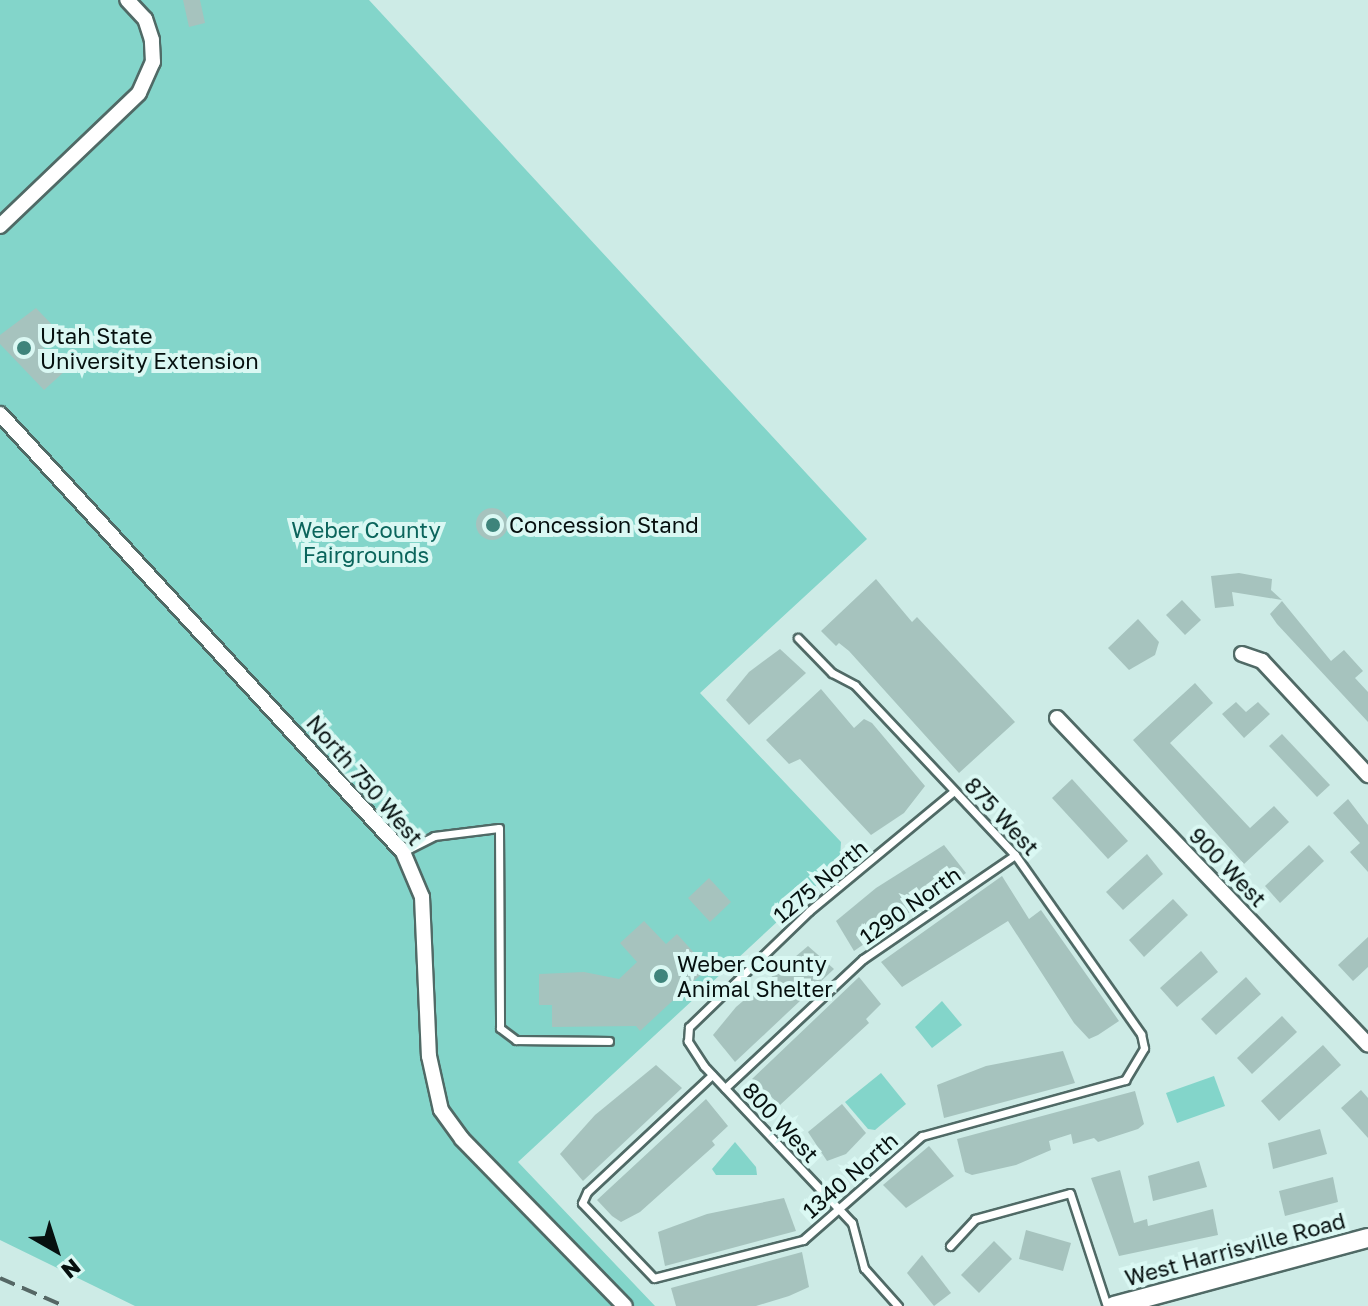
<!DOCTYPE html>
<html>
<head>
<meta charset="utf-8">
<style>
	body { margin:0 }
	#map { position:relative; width:1368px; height:1306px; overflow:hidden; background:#cdebe6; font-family:"Golos Text",sans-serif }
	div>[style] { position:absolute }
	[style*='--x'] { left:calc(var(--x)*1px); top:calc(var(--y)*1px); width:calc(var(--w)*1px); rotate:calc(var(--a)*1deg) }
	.green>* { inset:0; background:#83d5ca }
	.building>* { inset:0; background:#a6c3be }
	.round { border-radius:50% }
	.roads { filter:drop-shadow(2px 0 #506a66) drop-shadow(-2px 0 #506a66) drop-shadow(0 2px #506a66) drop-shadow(0 -2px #506a66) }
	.lane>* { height:7px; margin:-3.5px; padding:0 3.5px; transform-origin:3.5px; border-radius:3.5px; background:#fff }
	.street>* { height:14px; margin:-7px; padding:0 7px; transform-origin:7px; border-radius:7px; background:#fff }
	.secondary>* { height:18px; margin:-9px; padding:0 9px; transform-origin:9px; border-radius:9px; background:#fff }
	.rail>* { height:4px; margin-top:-2px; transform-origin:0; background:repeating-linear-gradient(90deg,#556765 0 16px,transparent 0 24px) }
	.dots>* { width:22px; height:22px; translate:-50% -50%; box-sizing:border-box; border:4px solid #daf8f3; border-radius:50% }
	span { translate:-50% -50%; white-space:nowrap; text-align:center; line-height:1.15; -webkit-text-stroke:8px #daf8f3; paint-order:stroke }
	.poi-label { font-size:22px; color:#06100f }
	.left { translate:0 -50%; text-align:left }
	.park-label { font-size:22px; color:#0b655c }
	.street-label { font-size:22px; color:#06100f }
	.north { position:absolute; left:16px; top:1210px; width:80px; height:80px; -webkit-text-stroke:6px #daf8f3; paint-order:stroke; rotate:141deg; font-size:22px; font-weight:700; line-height:32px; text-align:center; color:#06100f }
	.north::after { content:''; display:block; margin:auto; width:28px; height:36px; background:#06100f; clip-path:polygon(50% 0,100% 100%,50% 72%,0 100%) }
</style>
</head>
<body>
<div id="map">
	<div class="green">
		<div style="clip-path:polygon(0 0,369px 0,867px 539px,700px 693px,841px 842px,840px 858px,832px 871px,518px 1162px,655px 1306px,135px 1306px,0 1240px)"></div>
		<div style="clip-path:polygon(942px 1001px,962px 1025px,932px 1048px,915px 1027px)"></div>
		<div style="clip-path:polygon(881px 1073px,906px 1104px,875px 1130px,868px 1129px,845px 1102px)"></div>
		<div style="clip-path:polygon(1214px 1076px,1225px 1106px,1177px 1123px,1166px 1093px)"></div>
		<div style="clip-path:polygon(735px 1142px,756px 1167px,757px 1175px,716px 1175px,712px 1169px)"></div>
	</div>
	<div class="building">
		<div style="clip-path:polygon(183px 0,200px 0,205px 23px,189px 27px)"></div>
		<div style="clip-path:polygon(36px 308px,56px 329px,40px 344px,65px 371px,44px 390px,0 344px,0 335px)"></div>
		<div class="round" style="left:476px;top:508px;width:32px;height:32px"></div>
		<div style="clip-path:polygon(1239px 573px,1272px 579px,1271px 590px,1282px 600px,1232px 592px,1234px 606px,1215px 608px,1211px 576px)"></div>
		<div style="clip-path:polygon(876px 579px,912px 622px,917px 617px,1015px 722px,959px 773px,849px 651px,839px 643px,836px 646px,821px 631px)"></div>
		<div style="clip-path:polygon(1182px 600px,1201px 620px,1185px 635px,1166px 615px)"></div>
		<div style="clip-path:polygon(1282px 601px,1331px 661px,1344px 650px,1363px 671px,1355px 678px,1368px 692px,1368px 722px,1277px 624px,1270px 614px)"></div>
		<div style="clip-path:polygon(1138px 619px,1159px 642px,1155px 655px,1129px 670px,1108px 648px)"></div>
		<div style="clip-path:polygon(780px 649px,806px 673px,749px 725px,726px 700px,749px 672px)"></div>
		<div style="clip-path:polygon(1195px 683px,1213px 703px,1170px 743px,1250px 828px,1274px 806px,1289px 822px,1244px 864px,1133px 740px)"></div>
		<div style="clip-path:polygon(821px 689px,854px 728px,864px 719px,872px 723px,925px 786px,904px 813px,871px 835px,800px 759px,789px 764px,766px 740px)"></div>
		<div style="clip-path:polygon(1236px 702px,1246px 712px,1258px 702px,1270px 714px,1244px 738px,1222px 714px)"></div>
		<div style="clip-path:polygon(1282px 734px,1330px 785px,1317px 797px,1269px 746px)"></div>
		<div style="clip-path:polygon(1072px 779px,1128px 841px,1108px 859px,1052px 798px)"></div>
		<div style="clip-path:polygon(1348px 799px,1368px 825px,1368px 872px,1350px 852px,1360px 843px,1333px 813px)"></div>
		<div style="clip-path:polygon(944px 845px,966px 873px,854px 951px,836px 921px,876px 888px)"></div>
		<div style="clip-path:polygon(1309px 845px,1324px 861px,1280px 903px,1265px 886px)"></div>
		<div style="clip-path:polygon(1147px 854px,1163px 874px,1123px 910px,1106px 892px)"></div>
		<div style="clip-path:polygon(1002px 876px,1029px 919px,1041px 910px,1119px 1021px,1098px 1035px,1089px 1039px,1074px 1023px,1008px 921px,902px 987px,881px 962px)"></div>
		<div style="clip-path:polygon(709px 878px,731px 902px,710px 922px,688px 898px)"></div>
		<div style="clip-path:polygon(1173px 899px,1188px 915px,1144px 957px,1129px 940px)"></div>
		<div style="clip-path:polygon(644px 921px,666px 944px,677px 934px,708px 968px,640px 1031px,636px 1026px,552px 1027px,552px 1005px,539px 1005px,539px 974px,584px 972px,619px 979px,637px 962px,620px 943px)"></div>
		<div style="clip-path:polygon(1368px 937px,1368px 967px,1353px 981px,1338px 965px)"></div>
		<div style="clip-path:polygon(808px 946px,834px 969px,735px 1062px,713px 1035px,736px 1007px)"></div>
		<div style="clip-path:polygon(1201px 951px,1218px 972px,1177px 1007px,1160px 988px)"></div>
		<div style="clip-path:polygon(859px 977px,881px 1004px,866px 1019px,869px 1023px,780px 1105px,752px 1079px)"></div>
		<div style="clip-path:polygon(1246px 977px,1261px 994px,1216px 1035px,1201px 1019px)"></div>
		<div style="clip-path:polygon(1282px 1016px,1297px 1032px,1252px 1074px,1237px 1058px)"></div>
		<div style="clip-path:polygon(1323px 1045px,1341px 1065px,1279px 1121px,1261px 1101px)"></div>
		<div style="clip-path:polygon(1063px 1051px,1075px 1083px,944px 1118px,937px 1085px,986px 1066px)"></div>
		<div style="clip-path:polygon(656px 1065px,682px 1088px,583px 1181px,560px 1154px,595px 1115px)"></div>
		<div style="clip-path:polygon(1361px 1090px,1368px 1098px,1368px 1138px,1341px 1108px)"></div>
		<div style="clip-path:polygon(1135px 1091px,1144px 1124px,1138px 1129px,1098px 1142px,1094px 1138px,1073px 1144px,1071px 1134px,1049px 1141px,1051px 1150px,1016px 1165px,972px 1175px,965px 1172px,957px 1139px)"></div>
		<div style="clip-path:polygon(706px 1099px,728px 1126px,712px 1141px,715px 1145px,640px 1212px,621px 1222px,612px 1216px,597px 1200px)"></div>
		<div style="clip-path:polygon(842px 1104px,866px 1133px,846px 1154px,827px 1161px,808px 1132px)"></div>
		<div style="clip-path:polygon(1320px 1129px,1327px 1154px,1273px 1169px,1268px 1143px)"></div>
		<div style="clip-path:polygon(929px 1146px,954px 1176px,906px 1208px,883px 1185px)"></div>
		<div style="clip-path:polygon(1199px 1161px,1207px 1187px,1153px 1201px,1148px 1176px)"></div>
		<div style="clip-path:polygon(1120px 1170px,1134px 1223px,1147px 1219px,1148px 1226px,1213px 1209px,1218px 1235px,1119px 1256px,1091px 1178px)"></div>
		<div style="clip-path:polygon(1333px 1177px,1338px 1202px,1285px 1216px,1279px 1191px)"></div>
		<div style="clip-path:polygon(784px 1198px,796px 1231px,665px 1266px,658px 1232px,707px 1214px)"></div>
		<div style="clip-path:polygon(1026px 1230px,1071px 1243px,1063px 1271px,1019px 1259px)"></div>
		<div style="clip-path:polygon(994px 1241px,1012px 1259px,979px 1293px,961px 1275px)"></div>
		<div style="clip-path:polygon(802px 1252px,809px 1287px,789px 1296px,756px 1306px,676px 1306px,671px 1288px)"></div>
		<div style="clip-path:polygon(922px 1255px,951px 1293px,934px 1306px,907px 1273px)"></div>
	</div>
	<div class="roads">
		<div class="lane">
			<div style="--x:403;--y:852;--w:35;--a:-27"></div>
			<div style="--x:434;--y:836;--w:65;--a:-7"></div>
			<div style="--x:499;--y:828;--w:200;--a:89.7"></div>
			<div style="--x:500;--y:1028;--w:20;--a:37"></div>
			<div style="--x:516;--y:1040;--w:93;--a:0.6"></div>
			<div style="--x:712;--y:1075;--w:171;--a:136.9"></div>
			<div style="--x:587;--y:1192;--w:12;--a:114"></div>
			<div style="--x:582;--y:1203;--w:104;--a:46.2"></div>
			<div style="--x:654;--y:1278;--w:154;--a:-14.3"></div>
			<div style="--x:803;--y:1240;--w:158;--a:-41.2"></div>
			<div style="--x:922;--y:1136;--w:211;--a:-15.4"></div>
			<div style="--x:1125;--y:1080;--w:37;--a:-59"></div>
			<div style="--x:1144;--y:1048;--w:14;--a:-102"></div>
			<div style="--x:1141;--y:1034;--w:219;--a:-125.1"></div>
			<div style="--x:1015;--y:855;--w:233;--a:-133.3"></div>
			<div style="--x:855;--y:685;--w:26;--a:-152"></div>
			<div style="--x:832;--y:673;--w:49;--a:-134.2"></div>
			<div style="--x:725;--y:1088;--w:189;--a:-43.1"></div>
			<div style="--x:863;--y:959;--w:184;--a:-34.4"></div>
			<div style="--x:950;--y:1246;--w:37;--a:-47"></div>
			<div style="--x:975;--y:1219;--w:98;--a:-15.3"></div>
			<div style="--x:1070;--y:1193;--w:119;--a:71.9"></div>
			<div style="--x:898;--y:1306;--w:51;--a:-131.8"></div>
			<div style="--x:864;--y:1268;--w:47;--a:-104.9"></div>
			<div style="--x:852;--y:1223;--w:216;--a:-133.3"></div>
			<div style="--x:704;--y:1066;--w:30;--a:-123"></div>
			<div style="--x:688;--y:1041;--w:14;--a:-86"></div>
			<div style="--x:689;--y:1027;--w:167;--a:-44"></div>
			<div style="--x:809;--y:911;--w:188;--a:-39.6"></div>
		</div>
		<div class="street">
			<div style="--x:0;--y:226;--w:192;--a:-43.7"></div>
			<div style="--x:139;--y:93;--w:34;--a:-66"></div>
			<div style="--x:153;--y:62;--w:22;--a:-93"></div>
			<div style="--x:152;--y:40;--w:22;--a:-108"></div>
			<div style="--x:145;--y:19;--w:26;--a:-133"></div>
			<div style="--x:0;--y:414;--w:595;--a:47.38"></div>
			<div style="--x:403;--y:852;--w:49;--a:67.1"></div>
			<div style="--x:422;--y:897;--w:159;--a:87.5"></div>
			<div style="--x:429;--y:1056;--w:55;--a:77.5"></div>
			<div style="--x:441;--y:1110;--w:36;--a:54"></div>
			<div style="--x:462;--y:1139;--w:233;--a:45.7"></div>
			<div style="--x:1242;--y:654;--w:21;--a:19"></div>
			<div style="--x:1262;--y:661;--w:156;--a:47.1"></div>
			<div style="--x:1057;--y:718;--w:451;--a:46.4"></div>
		</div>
		<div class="secondary">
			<div style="--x:1114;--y:1306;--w:263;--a:-15"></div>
		</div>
	</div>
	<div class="rail">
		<div style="--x:0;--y:1278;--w:70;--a:23.6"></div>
	</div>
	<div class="dots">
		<div style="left:24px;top:348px;background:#3e847b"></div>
		<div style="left:493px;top:525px;background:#3e847b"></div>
		<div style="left:661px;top:976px;background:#3e847b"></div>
	</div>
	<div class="poi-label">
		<span class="left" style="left:40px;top:348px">Utah State<br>University Extension</span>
		<span class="left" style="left:509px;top:525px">Concession Stand</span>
		<span class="left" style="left:677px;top:976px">Weber County<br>Animal Shelter</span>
	</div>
	<div class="park-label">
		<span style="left:366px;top:542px">Weber County<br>Fairgrounds</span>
	</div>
	<div class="street-label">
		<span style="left:365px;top:780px;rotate:49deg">North 750 West</span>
		<span style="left:1002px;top:816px;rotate:47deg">875 West</span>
		<span style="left:1228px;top:867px;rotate:46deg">900 West</span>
		<span style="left:820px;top:881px;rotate:-40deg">1275 North</span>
		<span style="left:910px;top:905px;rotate:-35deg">1290 North</span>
		<span style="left:781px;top:1122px;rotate:47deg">800 West</span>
		<span style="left:850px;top:1175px;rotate:-41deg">1340 North</span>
		<span style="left:1235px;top:1249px;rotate:-15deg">West Harrisville Road</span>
	</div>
	<div class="north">N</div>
</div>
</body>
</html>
